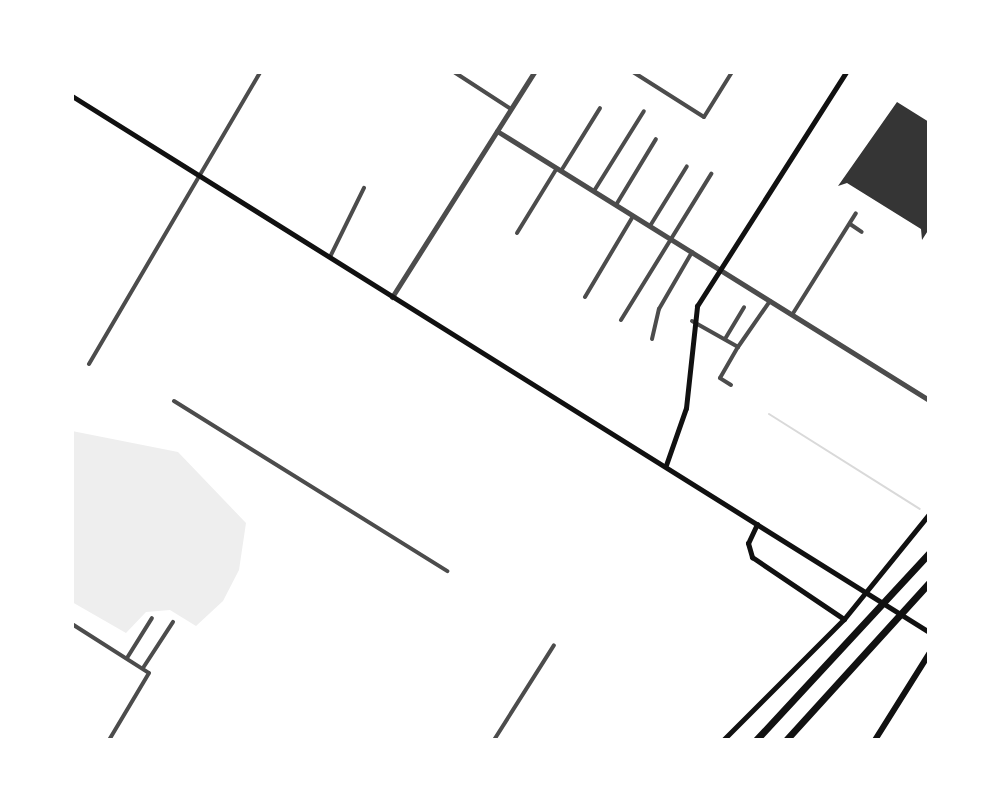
<!DOCTYPE html>
<html>
<head>
<meta charset="utf-8">
<style>
	body { margin:0 }
	#map { position:relative; width:1001px; height:812px; overflow:hidden; background:#fff; font-family:"Space Grotesk",sans-serif }
	div>[style] { position:absolute }
	[style*='--x'] { left:calc(var(--x)*1px); top:calc(var(--y)*1px); width:calc(var(--w)*1px); rotate:calc(var(--a)*1deg) }
	.green>* { inset:0; background:#eee }
	.stream>* { height:2px; margin:-1px; padding:0 1px; transform-origin:1px; border-radius:1px; background:#d9d9d9 }
	.building>* { inset:0; background:#353535 }
	.minor>* { height:4px; margin:-2px; padding:0 2px; transform-origin:2px; border-radius:2px; background:#4c4c4c }
	.tertiary>* { height:5px; margin:-2.5px; padding:0 2.5px; transform-origin:2.5px; border-radius:2.5px; background:#4c4c4c }
	.secondary>* { height:5px; margin:-2.5px; padding:0 2.5px; transform-origin:2.5px; border-radius:2.5px; background:#111 }
	.primary>* { height:6px; margin:-3px; padding:0 3px; transform-origin:3px; border-radius:3px; background:#111 }
	.motorway>* { height:7px; margin:-3.5px; padding:0 3.5px; transform-origin:3.5px; border-radius:3.5px; background:#111 }
	span { translate:-50% -50%; white-space:nowrap; text-align:center; line-height:1.15; -webkit-text-stroke:6px #fff; paint-order:stroke }
	.frame { position:absolute; inset:0; border:74px solid #fff; pointer-events:none }
</style>
</head>
<body>
<div id="map">
	<div class="green">
		<div style="clip-path:polygon(72px 431px,178px 452px,246px 523px,239px 570px,223px 601px,196px 626px,170px 610px,146px 612px,126px 633px,72px 602px)"></div>
	</div>
	<div class="stream">
		<div style="--x:769;--y:414;--w:178;--a:32.2"></div>
	</div>
	<div class="building">
		<div style="clip-path:polygon(897px 102px,929px 122px,929px 229px,922px 240px,921px 229px,847px 183px,838px 186px)"></div>
	</div>
	<div class="minor">
		<div style="--x:454;--y:72;--w:68;--a:33"></div>
		<div style="--x:633;--y:72;--w:84;--a:32.4"></div>
		<div style="--x:704;--y:117;--w:53;--a:-58.1"></div>
		<div style="--x:561;--y:171;--w:74;--a:-58.2"></div>
		<div style="--x:594;--y:191;--w:94;--a:-58"></div>
		<div style="--x:616;--y:205;--w:77;--a:-58.8"></div>
		<div style="--x:850;--y:224;--w:14;--a:34"></div>
		<div style="--x:650;--y:226;--w:70;--a:-58.3"></div>
		<div style="--x:517;--y:233;--w:76;--a:-58.4"></div>
		<div style="--x:330;--y:257;--w:77;--a:-63.8"></div>
		<div style="--x:585;--y:297;--w:94;--a:-59.3"></div>
		<div style="--x:792;--y:315;--w:120;--a:-57.9"></div>
		<div style="--x:621;--y:320;--w:172;--a:-58.3"></div>
		<div style="--x:692;--y:321;--w:53;--a:29.5"></div>
		<div style="--x:738;--y:347;--w:56;--a:-55.2"></div>
		<div style="--x:652;--y:339;--w:31;--a:-77"></div>
		<div style="--x:659;--y:309;--w:66;--a:-59.9"></div>
		<div style="--x:725;--y:339;--w:37;--a:-59"></div>
		<div style="--x:89;--y:364;--w:338;--a:-59.6"></div>
		<div style="--x:731;--y:385;--w:13;--a:-148"></div>
		<div style="--x:720;--y:378;--w:36;--a:-60"></div>
		<div style="--x:174;--y:401;--w:322;--a:31.9"></div>
		<div style="--x:72;--y:624;--w:91;--a:32.5"></div>
		<div style="--x:149;--y:673;--w:78;--a:120.8"></div>
		<div style="--x:127;--y:658;--w:47;--a:-58"></div>
		<div style="--x:143;--y:668;--w:55;--a:-56.9"></div>
		<div style="--x:494;--y:740;--w:112;--a:-57.7"></div>
	</div>
	<div class="tertiary">
		<div style="--x:497;--y:131;--w:509;--a:31.91"></div>
		<div style="--x:392;--y:297;--w:266;--a:-57.7"></div>
	</div>
	<div class="secondary">
		<div style="--x:72;--y:96;--w:1011;--a:32.02"></div>
		<div style="--x:666;--y:465;--w:60;--a:-70.7"></div>
		<div style="--x:686;--y:408;--w:103;--a:-83.8"></div>
		<div style="--x:697;--y:306;--w:277;--a:-57.5"></div>
		<div style="--x:757;--y:524;--w:21;--a:115"></div>
		<div style="--x:748;--y:543;--w:15;--a:74"></div>
		<div style="--x:752;--y:557;--w:111;--a:34"></div>
		<div style="--x:723;--y:740;--w:171;--a:-45"></div>
		<div style="--x:844;--y:619;--w:135;--a:-51"></div>
	</div>
	<div class="primary">
		<div style="--x:875;--y:740;--w:102;--a:-57.9"></div>
	</div>
	<div class="motorway">
		<div style="--x:756;--y:740;--w:255;--a:-47.2"></div>
		<div style="--x:786;--y:740;--w:212;--a:-47.7"></div>
	</div>
	<div class="frame"></div>
</div>
</body>
</html>
